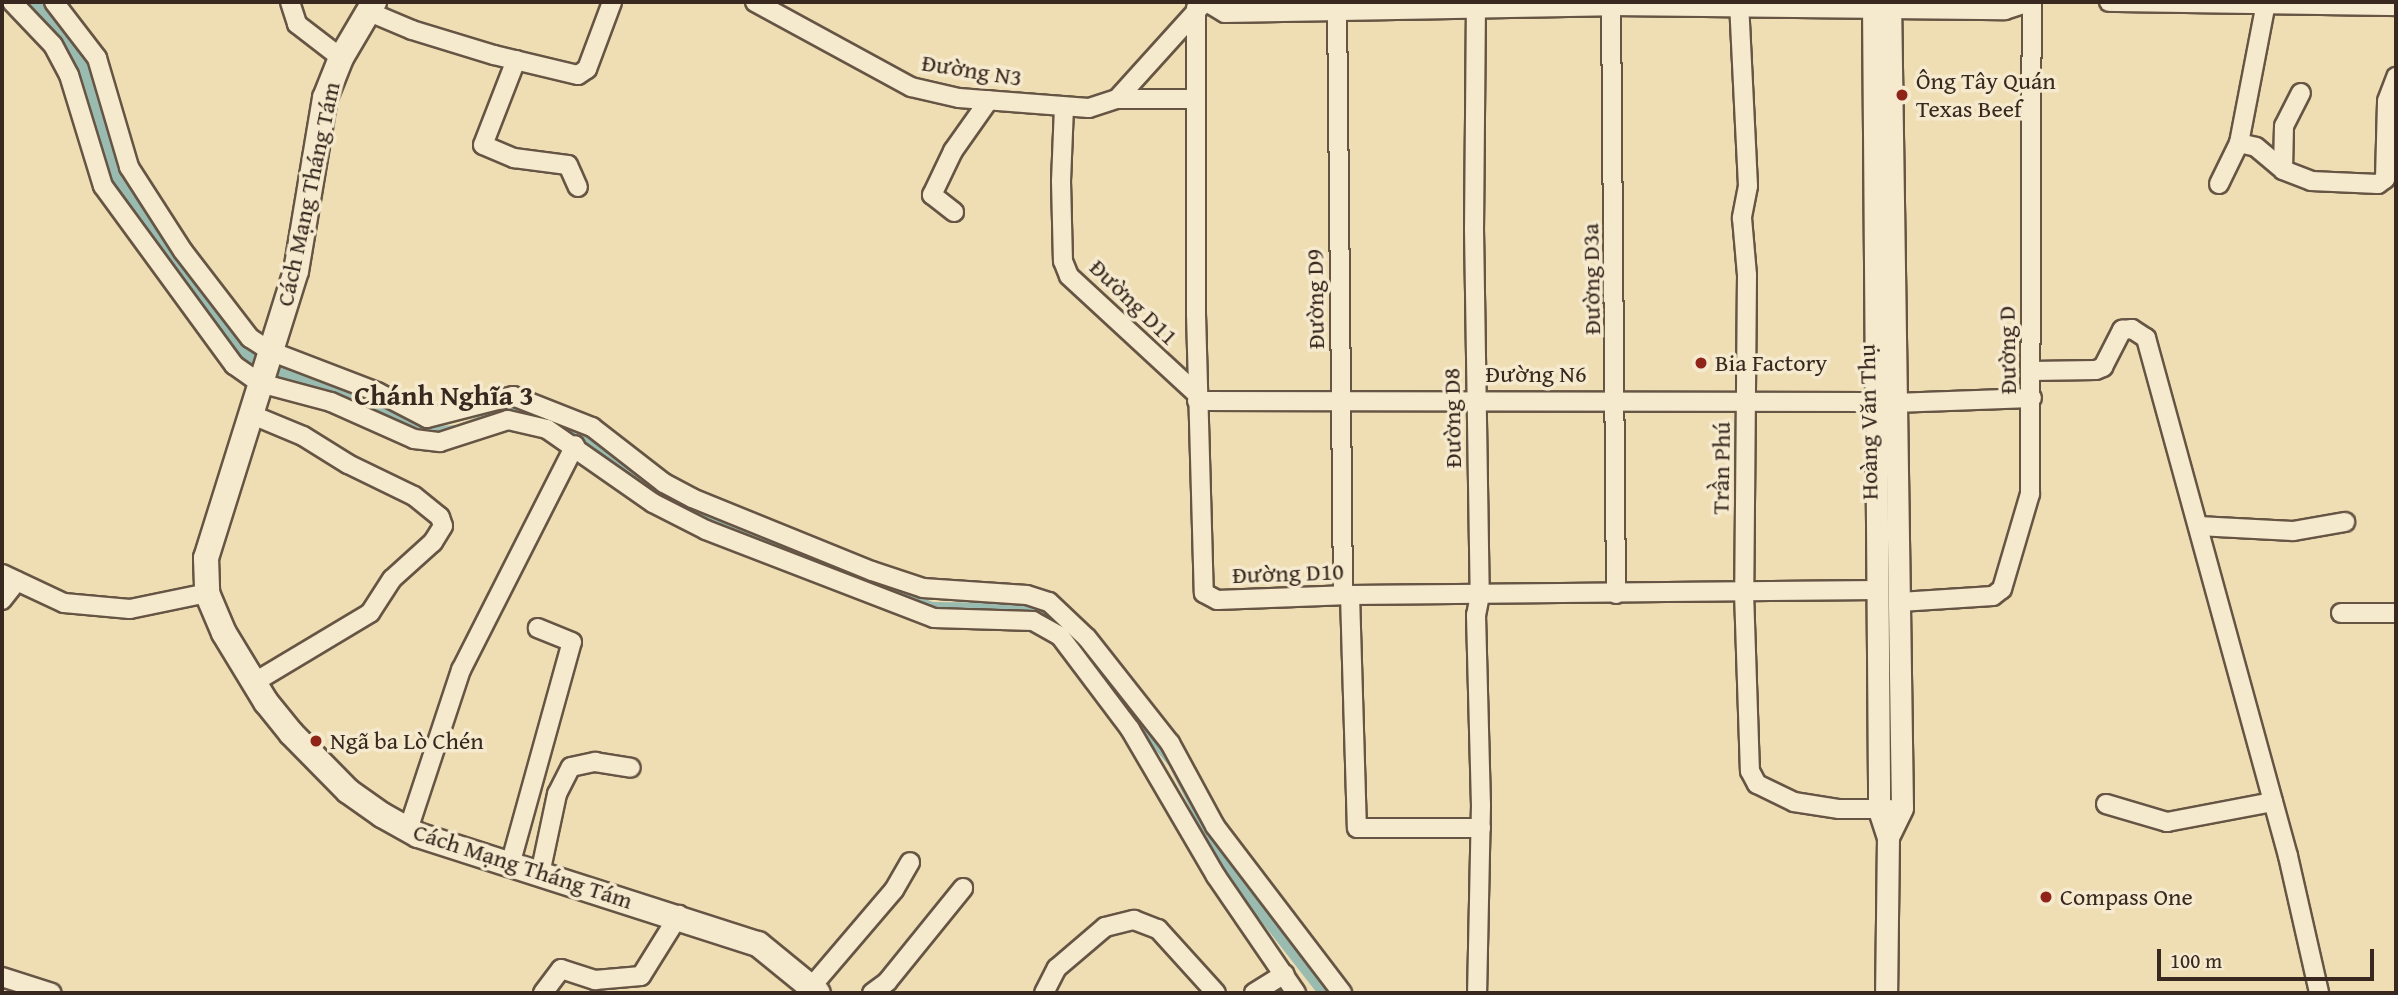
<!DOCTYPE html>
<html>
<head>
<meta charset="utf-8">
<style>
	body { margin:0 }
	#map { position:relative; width:2398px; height:995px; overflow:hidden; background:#efddb3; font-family:"Gentium Book Plus",serif }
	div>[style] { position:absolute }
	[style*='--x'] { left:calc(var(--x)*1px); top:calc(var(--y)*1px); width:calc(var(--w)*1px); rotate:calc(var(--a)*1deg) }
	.water>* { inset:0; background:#9abbb0 }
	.roads { filter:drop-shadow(2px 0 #654) drop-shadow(-2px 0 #654) drop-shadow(0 2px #654) drop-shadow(0 -2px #654) }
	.minor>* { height:18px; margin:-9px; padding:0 9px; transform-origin:9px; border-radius:9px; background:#f5e9ce }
	.tertiary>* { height:21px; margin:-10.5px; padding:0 10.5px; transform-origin:10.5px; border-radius:10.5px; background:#f5e9ce }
	.secondary>* { height:24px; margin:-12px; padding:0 12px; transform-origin:12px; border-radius:12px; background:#f5e9ce }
	.dots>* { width:19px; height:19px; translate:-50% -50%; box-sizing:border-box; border:4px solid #f5e9ce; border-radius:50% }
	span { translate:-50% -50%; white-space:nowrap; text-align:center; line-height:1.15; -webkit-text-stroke:7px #f5e9ce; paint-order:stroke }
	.street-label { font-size:24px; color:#39281f }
	.poi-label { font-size:24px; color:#39281f }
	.left { translate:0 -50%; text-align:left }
	.quarter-label { font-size:28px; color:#39281f; font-weight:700 }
	.frame { position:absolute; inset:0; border:4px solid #39281f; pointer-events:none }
	.scale { position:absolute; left:2157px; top:949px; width:217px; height:32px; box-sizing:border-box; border:4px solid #39281f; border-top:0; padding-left:9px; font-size:21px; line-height:24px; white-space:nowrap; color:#39281f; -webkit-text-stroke:5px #f5e9ce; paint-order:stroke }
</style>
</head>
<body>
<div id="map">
	<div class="water">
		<div style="clip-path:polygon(23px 2px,46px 2px,80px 35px,133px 185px,256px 347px,438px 426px,457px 425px,508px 405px,531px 407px,601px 439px,683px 504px,728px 524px,933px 602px,1017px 603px,1056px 614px,1164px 738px,1231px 863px,1331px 993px,1317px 993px,1221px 870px,1169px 766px,1053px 626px,931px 614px,724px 535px,644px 489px,594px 449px,528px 419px,436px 438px,346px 400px,292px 385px,248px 367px,117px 198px,74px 66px)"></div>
	</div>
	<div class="roads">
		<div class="minor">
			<div style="--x:12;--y:2;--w:59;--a:46.4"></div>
			<div style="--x:53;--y:45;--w:34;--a:62"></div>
			<div style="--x:69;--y:75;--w:116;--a:73"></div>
			<div style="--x:103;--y:186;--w:222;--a:53.8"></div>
			<div style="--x:234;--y:365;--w:32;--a:35"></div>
			<div style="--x:260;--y:383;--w:73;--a:15"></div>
			<div style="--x:331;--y:402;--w:91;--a:24"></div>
			<div style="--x:414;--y:439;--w:26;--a:7"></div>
			<div style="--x:440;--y:442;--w:71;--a:-17.9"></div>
			<div style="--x:508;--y:420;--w:40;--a:13"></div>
			<div style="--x:547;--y:429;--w:129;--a:34.9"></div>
			<div style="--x:653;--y:503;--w:59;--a:27"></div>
			<div style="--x:706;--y:530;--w:244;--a:21.1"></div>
			<div style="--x:934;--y:618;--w:99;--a:1.7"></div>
			<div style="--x:1033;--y:621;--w:31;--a:29"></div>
			<div style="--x:1060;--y:636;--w:116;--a:53"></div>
			<div style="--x:1130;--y:729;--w:170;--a:59.7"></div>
			<div style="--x:1216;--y:876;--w:142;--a:55.6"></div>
			<div style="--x:54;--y:2;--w:71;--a:52.5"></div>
			<div style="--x:97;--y:58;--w:114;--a:73.6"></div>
			<div style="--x:129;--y:167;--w:100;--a:57.3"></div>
			<div style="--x:183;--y:251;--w:110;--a:52.4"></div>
			<div style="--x:250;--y:338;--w:24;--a:33"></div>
			<div style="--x:270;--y:351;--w:115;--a:21"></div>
			<div style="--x:377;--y:392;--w:56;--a:27.5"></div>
			<div style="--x:427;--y:418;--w:89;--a:-14.3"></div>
			<div style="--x:513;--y:396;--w:85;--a:21.4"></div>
			<div style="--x:592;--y:427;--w:91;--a:37.9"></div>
			<div style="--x:664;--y:483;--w:32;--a:28"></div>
			<div style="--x:692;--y:498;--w:194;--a:22.1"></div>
			<div style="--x:872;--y:571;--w:54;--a:18.4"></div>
			<div style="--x:923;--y:588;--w:104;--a:3.9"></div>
			<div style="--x:1027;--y:595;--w:23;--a:18"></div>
			<div style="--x:1049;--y:602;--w:52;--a:43.5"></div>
			<div style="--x:1087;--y:638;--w:134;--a:51.7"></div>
			<div style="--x:1170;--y:743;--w:94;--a:61.5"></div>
			<div style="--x:1215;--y:826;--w:210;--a:52.7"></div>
			<div style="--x:290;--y:2;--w:23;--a:72"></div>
			<div style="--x:297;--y:24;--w:56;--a:37.7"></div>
			<div style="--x:755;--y:2;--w:178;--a:28.6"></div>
			<div style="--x:911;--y:87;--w:49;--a:12.9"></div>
			<div style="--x:959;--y:98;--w:130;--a:4.4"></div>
			<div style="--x:1089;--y:108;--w:29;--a:-18"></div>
			<div style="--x:1117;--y:99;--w:125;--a:-47.9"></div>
			<div style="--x:1337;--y:2;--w:593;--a:89.42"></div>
			<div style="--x:1476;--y:2;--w:227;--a:90.5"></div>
			<div style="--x:1474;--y:229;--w:366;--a:89.1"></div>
			<div style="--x:1480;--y:595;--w:20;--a:101"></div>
			<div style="--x:1476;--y:615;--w:190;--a:88.5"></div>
			<div style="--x:1481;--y:805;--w:188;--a:91.2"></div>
			<div style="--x:1611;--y:2;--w:592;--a:89.52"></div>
			<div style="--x:1739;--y:2;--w:184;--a:87.2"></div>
			<div style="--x:1748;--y:186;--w:33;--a:101"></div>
			<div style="--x:1742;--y:218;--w:57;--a:85"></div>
			<div style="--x:1747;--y:275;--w:317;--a:90.5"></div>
			<div style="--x:1744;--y:592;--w:179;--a:88.1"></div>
			<div style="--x:1750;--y:771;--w:15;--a:62"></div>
			<div style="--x:1757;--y:784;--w:41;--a:25.9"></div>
			<div style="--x:1794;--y:802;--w:46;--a:8.8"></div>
			<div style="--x:1839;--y:809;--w:51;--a:0"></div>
			<div style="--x:2109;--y:2;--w:287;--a:0.8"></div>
			<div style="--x:1210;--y:4;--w:17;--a:31"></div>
			<div style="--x:1225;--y:13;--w:386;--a:-1"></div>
			<div style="--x:1611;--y:6;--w:394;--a:0.6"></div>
			<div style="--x:2005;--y:10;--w:26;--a:-18"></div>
			<div style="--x:1196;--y:8;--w:306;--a:90"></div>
			<div style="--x:1196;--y:314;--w:279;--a:88.4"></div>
			<div style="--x:1204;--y:593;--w:15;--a:28"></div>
			<div style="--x:1217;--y:600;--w:133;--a:-2.2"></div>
			<div style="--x:1350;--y:595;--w:528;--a:-0.54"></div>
			<div style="--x:367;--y:11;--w:49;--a:22.9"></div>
			<div style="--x:412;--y:30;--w:86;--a:17"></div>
			<div style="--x:494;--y:55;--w:86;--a:13.4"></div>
			<div style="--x:578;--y:75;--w:11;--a:-34"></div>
			<div style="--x:587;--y:69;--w:72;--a:-69.5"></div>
			<div style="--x:516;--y:60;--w:91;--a:111.2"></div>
			<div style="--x:483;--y:145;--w:34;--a:23"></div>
			<div style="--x:514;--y:158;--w:54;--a:7.4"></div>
			<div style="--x:568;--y:165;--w:24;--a:66"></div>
			<div style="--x:1117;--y:99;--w:78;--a:0"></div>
			<div style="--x:1064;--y:107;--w:74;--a:92.3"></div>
			<div style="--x:1061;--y:181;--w:80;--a:88.6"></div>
			<div style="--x:1063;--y:261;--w:16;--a:68"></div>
			<div style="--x:1069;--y:276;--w:174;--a:42.7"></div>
			<div style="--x:2239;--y:143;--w:143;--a:-79.1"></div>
			<div style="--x:2283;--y:170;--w:44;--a:-88.7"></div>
			<div style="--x:2284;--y:126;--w:37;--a:-63"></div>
			<div style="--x:2219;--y:184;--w:46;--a:-64"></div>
			<div style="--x:2239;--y:143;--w:17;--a:13"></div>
			<div style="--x:2256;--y:147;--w:35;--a:40"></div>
			<div style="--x:2283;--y:170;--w:30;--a:21"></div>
			<div style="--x:2311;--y:181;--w:67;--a:2.6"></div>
			<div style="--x:2378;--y:184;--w:9;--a:-36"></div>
			<div style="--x:2385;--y:179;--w:78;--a:-88.5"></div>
			<div style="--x:2387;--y:101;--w:26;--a:-69"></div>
			<div style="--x:954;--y:212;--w:28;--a:-142"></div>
			<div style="--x:932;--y:195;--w:49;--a:-64.5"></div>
			<div style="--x:953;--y:151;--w:62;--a:-54.8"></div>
			<div style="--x:2031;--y:371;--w:65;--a:-0.9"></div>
			<div style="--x:2096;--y:370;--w:8;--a:-23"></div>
			<div style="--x:2103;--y:367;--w:42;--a:-62.8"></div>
			<div style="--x:2122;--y:330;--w:10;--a:-6"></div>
			<div style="--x:2132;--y:329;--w:17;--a:33"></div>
			<div style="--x:2146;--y:338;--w:537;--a:74.67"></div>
			<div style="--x:2288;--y:856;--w:140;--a:77.2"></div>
			<div style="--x:1197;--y:401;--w:678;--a:0.08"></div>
			<div style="--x:1894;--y:403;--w:138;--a:-2.1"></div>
			<div style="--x:250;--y:414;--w:57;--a:22.5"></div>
			<div style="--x:303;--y:436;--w:53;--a:31.9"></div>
			<div style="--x:348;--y:464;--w:73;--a:25.9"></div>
			<div style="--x:414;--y:496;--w:33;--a:39"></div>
			<div style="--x:440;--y:517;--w:9;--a:72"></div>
			<div style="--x:443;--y:526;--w:19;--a:122"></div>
			<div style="--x:433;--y:542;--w:55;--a:137.9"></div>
			<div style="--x:392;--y:579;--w:40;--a:122.9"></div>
			<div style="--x:370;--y:613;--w:136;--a:149.1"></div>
			<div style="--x:2198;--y:526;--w:95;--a:3"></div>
			<div style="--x:2293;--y:531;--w:53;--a:-9.8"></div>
			<div style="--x:2;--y:574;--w:68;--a:25.1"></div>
			<div style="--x:64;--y:603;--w:66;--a:5.2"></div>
			<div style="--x:130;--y:609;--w:79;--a:-11.7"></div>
			<div style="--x:1350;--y:595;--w:233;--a:88.3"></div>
			<div style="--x:1357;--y:828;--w:124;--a:0"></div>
			<div style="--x:2;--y:600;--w:24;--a:-52"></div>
			<div style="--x:1900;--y:602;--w:93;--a:-3.7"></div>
			<div style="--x:1993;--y:596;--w:11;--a:-38"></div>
			<div style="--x:2002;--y:589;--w:99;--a:-73.6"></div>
			<div style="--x:2030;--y:494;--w:492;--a:-89.8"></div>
			<div style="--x:2341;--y:613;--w:55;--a:0"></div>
			<div style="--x:2106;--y:804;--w:64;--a:16.4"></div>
			<div style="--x:2167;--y:822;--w:108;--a:-10.7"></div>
			<div style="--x:408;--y:830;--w:169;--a:-71.7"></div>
			<div style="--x:461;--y:670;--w:252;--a:-63.1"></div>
			<div style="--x:510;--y:865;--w:231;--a:-74.5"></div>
			<div style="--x:572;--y:642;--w:37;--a:-158"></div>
			<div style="--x:540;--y:874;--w:82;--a:-78"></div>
			<div style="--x:557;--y:794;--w:30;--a:-63"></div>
			<div style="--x:571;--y:767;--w:25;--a:-12"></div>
			<div style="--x:595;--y:762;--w:36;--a:9"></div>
			<div style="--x:2;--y:977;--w:52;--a:17.7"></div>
			<div style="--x:812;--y:986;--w:126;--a:-49.5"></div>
			<div style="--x:894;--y:890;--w:32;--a:-60"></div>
			<div style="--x:543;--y:993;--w:30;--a:-53"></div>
			<div style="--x:561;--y:969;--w:36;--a:18"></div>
			<div style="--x:595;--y:980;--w:46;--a:-5"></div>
			<div style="--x:641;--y:976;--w:72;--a:-58.1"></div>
			<div style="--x:872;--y:993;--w:19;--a:-36"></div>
			<div style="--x:887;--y:982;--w:121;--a:-51"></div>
			<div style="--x:1044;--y:993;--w:28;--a:-63"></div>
			<div style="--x:1057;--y:968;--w:63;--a:-40.5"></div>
			<div style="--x:1105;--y:927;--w:30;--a:-14"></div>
			<div style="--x:1134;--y:920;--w:26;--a:21"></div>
			<div style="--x:1158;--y:929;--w:86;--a:47.8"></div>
			<div style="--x:1254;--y:993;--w:36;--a:-32"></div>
		</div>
		<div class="tertiary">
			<div style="--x:1873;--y:2;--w:784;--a:89.56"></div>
			<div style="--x:1879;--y:786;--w:24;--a:90"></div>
			<div style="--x:1879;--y:810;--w:28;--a:72"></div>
			<div style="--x:1888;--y:837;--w:156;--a:90.7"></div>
			<div style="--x:1888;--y:837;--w:32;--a:-64"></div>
			<div style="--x:1902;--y:808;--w:806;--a:-90.85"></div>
		</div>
		<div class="secondary">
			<div style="--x:374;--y:2;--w:65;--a:120.5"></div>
			<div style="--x:341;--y:58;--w:43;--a:111.8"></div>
			<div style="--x:325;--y:98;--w:175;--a:99.5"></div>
			<div style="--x:296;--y:271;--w:301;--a:107.4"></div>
			<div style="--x:206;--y:558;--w:35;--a:88"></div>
			<div style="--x:207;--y:593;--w:43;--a:67"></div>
			<div style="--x:224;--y:633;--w:81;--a:58.7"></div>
			<div style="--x:266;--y:702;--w:40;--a:51"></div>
			<div style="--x:291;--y:733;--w:81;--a:45.5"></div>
			<div style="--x:348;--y:791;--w:42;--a:35.2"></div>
			<div style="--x:382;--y:815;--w:41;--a:29.1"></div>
			<div style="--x:418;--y:835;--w:357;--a:17.8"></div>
			<div style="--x:758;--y:944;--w:77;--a:39.2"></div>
		</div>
	</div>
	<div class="dots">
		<div style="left:1902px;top:95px;background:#8f2418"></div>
		<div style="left:1701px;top:363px;background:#8f2418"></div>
		<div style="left:316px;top:741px;background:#8f2418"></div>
		<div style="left:2046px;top:897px;background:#8f2418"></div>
	</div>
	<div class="street-label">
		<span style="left:972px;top:70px;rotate:9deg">Đường N3</span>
		<span style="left:308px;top:194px;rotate:-78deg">Cách Mạng Tháng Tám</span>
		<span style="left:1591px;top:279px;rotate:-91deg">Đường D3a</span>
		<span style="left:1315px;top:299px;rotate:-91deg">Đường D9</span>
		<span style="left:1134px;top:302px;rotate:44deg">Đường D11</span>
		<span style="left:2007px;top:350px;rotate:-91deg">Đường D</span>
		<span style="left:1536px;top:374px">Đường N6</span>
		<span style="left:1452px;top:418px;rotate:-91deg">Đường D8</span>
		<span style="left:1868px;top:422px;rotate:-91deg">Hoàng Văn Thụ</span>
		<span style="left:1721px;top:468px;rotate:-89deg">Trần Phú</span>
		<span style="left:1288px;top:573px;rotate:-2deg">Đường D10</span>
		<span style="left:523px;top:866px;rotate:18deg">Cách Mạng Tháng Tám</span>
	</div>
	<div class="poi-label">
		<span class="left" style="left:1916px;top:95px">Ông Tây Quán<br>Texas Beef</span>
		<span class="left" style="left:1715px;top:363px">Bia Factory</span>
		<span class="left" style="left:330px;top:741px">Ngã ba Lò Chén</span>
		<span class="left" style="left:2060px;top:897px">Compass One</span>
	</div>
	<div class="quarter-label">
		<span style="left:444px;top:395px">Chánh Nghĩa 3</span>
	</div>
	<div class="frame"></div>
	<div class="scale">100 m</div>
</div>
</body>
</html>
